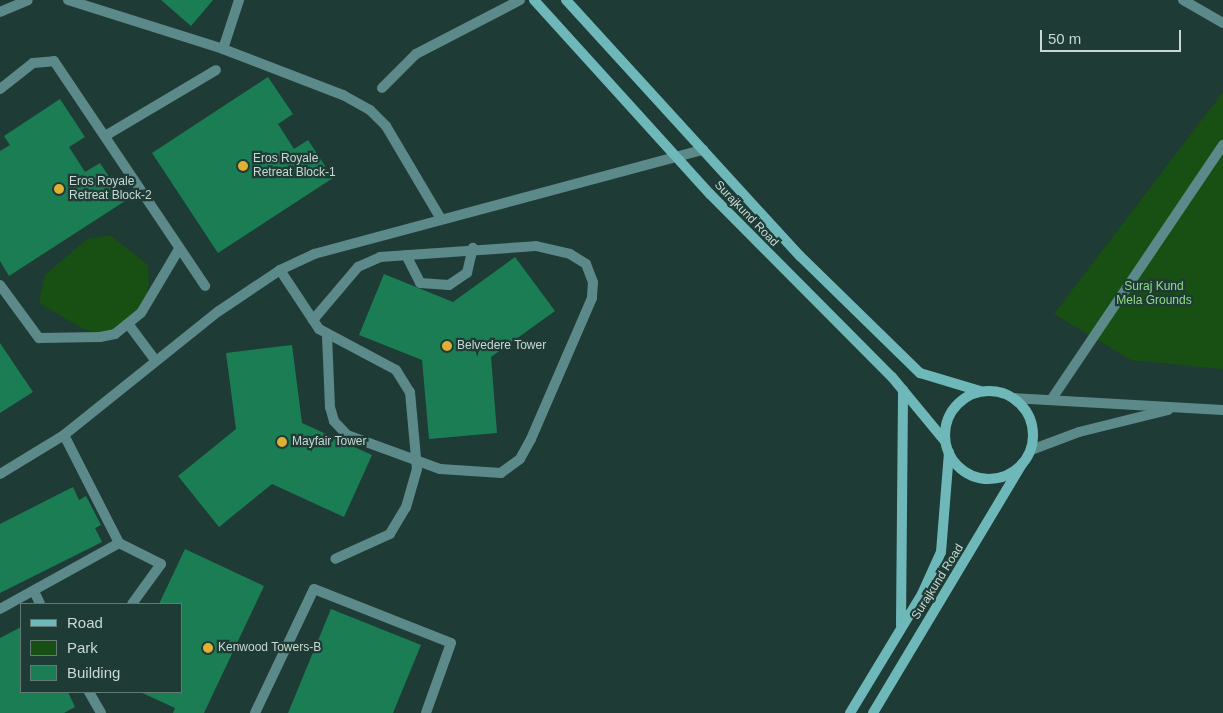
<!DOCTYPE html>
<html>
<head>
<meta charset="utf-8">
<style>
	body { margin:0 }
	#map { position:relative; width:1223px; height:713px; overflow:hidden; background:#1f3b35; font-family:Arial,sans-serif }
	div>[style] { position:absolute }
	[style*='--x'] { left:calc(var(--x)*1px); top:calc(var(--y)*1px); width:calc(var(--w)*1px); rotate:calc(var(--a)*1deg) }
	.green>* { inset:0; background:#184f12 }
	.building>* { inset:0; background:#1b7d54 }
	.service>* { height:10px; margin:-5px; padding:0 5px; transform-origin:5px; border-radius:5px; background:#5c8989 }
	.minor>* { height:10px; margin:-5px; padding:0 5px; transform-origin:5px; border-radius:5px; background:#5c8989 }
	.tertiary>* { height:10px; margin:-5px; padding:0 5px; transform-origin:5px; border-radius:5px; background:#5c8989 }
	.secondary>* { height:10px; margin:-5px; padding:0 5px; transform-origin:5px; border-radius:5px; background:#6eb8b9 }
	.secondary>.ring { margin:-5px; padding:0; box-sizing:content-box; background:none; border:10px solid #6eb8b9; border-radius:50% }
	.dots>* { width:14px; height:14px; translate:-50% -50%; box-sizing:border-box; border:2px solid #1f3b35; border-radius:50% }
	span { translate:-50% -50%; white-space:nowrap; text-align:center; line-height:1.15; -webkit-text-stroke:4.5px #1f3b35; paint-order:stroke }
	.poi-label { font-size:12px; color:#c8d8d4 }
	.left { translate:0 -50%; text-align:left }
	.street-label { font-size:12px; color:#c8d8d4 }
	.park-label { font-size:12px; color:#8fdb86 }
	.legend { position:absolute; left:20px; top:603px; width:162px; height:90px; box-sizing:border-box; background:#1f3b35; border:1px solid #637a75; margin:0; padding:6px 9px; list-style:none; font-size:15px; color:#c8d8d4 }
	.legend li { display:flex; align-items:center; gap:10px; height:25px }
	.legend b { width:25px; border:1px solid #637a75 }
	.scale { position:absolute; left:1040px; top:30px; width:141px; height:22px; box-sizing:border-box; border:2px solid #c8d8d4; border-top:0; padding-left:6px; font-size:15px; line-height:18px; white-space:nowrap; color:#c8d8d4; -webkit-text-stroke:4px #1f3b35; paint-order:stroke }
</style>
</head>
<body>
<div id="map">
	<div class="green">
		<div style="clip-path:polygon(1223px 92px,1223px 369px,1131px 360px,1054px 314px)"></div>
		<div style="clip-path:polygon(110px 235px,148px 265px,149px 284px,145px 303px,115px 330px,101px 333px,83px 329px,39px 303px,45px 275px,87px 239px)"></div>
	</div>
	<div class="building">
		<div style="clip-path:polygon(161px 0,213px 0,191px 26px)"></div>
		<div style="clip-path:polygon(268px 77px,293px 114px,278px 124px,294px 149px,308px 140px,333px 178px,218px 253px,152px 153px)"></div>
		<div style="clip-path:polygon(60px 99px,85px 137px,69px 147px,85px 172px,100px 163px,125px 201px,9px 276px,0 261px,0 151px,10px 145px,4px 136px)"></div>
		<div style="clip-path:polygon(515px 257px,555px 311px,491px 357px,497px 433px,429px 439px,422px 360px,359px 335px,384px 274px,453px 302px)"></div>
		<div style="clip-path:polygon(0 343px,33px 392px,0 413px)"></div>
		<div style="clip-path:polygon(292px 345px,302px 423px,372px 455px,344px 517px,272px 484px,219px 527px,178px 476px,236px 429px,226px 353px)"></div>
		<div style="clip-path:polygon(73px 487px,79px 500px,86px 496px,101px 525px,95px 528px,102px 542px,0 593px,0 524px)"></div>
		<div style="clip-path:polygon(185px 549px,264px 586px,204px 713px,173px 713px,175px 708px,140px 692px,181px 692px,181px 604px,159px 604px)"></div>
		<div style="clip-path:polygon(331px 609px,421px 645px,393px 713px,288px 713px)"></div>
		<div style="clip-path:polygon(21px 627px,21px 692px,68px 692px,75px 707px,64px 713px,0 713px,0 638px)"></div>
	</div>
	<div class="service">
		<div style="--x:1183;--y:0;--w:46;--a:29.9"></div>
		<div style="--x:1051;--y:400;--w:308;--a:-56"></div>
	</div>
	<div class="minor">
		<div style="--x:68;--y:0;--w:163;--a:17.5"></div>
		<div style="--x:223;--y:49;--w:129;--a:21"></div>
		<div style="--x:343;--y:95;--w:31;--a:29"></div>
		<div style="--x:370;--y:110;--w:23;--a:45"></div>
		<div style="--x:386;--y:126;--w:108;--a:59.4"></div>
		<div style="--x:0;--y:12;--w:30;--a:-23"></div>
		<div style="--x:223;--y:49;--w:52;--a:-71.9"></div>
		<div style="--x:382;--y:88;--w:48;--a:-45"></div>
		<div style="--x:416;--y:54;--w:117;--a:-27.4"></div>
		<div style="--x:0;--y:89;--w:42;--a:-38.2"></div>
		<div style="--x:33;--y:63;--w:21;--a:-5"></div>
		<div style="--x:54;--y:61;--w:271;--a:56.1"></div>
		<div style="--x:105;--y:136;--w:129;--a:-30.7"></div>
		<div style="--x:406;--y:255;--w:31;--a:63"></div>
		<div style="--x:420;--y:283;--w:29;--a:4"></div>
		<div style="--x:449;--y:285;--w:22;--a:-34"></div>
		<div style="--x:467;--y:273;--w:26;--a:-77"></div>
		<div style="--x:280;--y:270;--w:71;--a:56.5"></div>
		<div style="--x:319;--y:329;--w:87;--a:28"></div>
		<div style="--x:396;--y:370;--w:26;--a:58"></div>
		<div style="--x:410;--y:392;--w:77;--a:84.8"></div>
		<div style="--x:417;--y:469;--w:40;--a:106"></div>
		<div style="--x:406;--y:507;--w:31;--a:121"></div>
		<div style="--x:390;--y:534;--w:60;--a:155.6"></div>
		<div style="--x:0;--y:285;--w:66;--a:53.7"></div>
		<div style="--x:39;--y:338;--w:61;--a:-0.9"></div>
		<div style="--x:100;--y:337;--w:15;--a:-11"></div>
		<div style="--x:115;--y:334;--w:33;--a:-39"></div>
		<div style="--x:141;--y:313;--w:74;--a:-59.3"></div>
		<div style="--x:313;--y:320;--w:70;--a:-49.7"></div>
		<div style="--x:358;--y:267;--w:24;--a:-24"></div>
		<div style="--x:380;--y:257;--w:156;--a:-4"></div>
		<div style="--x:536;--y:246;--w:35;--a:13"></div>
		<div style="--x:570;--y:254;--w:19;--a:32"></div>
		<div style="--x:586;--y:264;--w:19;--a:69"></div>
		<div style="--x:593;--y:282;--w:16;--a:94"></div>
		<div style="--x:592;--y:298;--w:154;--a:113.4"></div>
		<div style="--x:531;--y:439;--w:23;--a:119"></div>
		<div style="--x:520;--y:459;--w:24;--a:144"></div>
		<div style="--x:501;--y:473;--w:61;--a:-176.2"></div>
		<div style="--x:440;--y:469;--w:99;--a:-159.9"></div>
		<div style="--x:347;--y:435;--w:19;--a:-133"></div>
		<div style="--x:334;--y:421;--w:15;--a:-106"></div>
		<div style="--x:330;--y:407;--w:71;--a:-92.4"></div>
		<div style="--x:129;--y:325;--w:44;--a:53.4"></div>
		<div style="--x:64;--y:435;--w:121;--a:63"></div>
		<div style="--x:119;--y:543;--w:47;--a:26.6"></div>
		<div style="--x:161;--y:564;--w:49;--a:125.9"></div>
		<div style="--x:0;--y:474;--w:75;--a:-31.4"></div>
		<div style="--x:64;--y:435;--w:198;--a:-38.7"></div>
		<div style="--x:219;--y:311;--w:73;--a:-33.9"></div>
		<div style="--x:280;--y:270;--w:38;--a:-25"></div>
		<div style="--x:314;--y:254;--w:403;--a:-15"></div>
		<div style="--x:34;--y:591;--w:14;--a:65"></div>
		<div style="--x:0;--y:609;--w:136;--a:-29"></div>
		<div style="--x:89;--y:692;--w:24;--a:60"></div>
		<div style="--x:255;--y:713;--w:137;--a:-64.6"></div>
		<div style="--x:314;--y:589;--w:147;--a:21.5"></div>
		<div style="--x:451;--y:643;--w:74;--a:109.7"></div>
	</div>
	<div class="tertiary">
		<div style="--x:1013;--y:398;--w:210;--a:3.3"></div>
		<div style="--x:1031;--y:450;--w:51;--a:-20.6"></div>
		<div style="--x:1079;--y:432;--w:92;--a:-13.9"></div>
	</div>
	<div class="secondary">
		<div style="--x:534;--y:0;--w:262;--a:47.8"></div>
		<div style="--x:710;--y:194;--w:258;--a:45.2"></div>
		<div style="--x:892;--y:377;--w:83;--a:50.4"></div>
		<div style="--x:566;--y:0;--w:347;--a:47.6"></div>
		<div style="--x:800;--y:256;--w:168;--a:44.3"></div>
		<div style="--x:920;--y:373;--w:63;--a:16.7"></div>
		<div class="ring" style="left:945px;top:391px;width:78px;height:78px"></div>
		<div style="--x:901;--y:625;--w:235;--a:-89.5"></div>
		<div style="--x:850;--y:713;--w:139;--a:-58.8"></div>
		<div style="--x:922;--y:594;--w:46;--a:-65.7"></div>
		<div style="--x:941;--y:552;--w:100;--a:-85.4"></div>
		<div style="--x:873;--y:713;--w:290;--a:-59.1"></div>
	</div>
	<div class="dots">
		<div style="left:243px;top:166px;background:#dfb034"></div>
		<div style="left:59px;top:189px;background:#dfb034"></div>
		<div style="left:447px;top:346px;background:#dfb034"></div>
		<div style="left:282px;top:442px;background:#dfb034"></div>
		<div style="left:208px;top:648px;background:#dfb034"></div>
	</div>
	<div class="poi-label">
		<span class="left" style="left:253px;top:166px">Eros Royale<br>Retreat Block-1</span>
		<span class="left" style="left:69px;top:189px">Eros Royale<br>Retreat Block-2</span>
		<span class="left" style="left:457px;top:346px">Belvedere Tower</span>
		<span class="left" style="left:292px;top:442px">Mayfair Tower</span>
		<span class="left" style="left:218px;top:648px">Kenwood Towers-B</span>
	</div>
	<div class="street-label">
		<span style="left:746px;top:214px;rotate:46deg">Surajkund Road</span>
		<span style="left:938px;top:582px;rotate:-58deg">Surajkund Road</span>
	</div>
	<div class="park-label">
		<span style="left:1154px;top:294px">Suraj Kund<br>Mela Grounds</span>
	</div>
	<ul class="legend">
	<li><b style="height:6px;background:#6eb8b9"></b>Road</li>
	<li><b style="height:14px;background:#184f12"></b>Park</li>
	<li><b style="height:14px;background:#1b7d54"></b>Building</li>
	</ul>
	<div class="scale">50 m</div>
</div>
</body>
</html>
